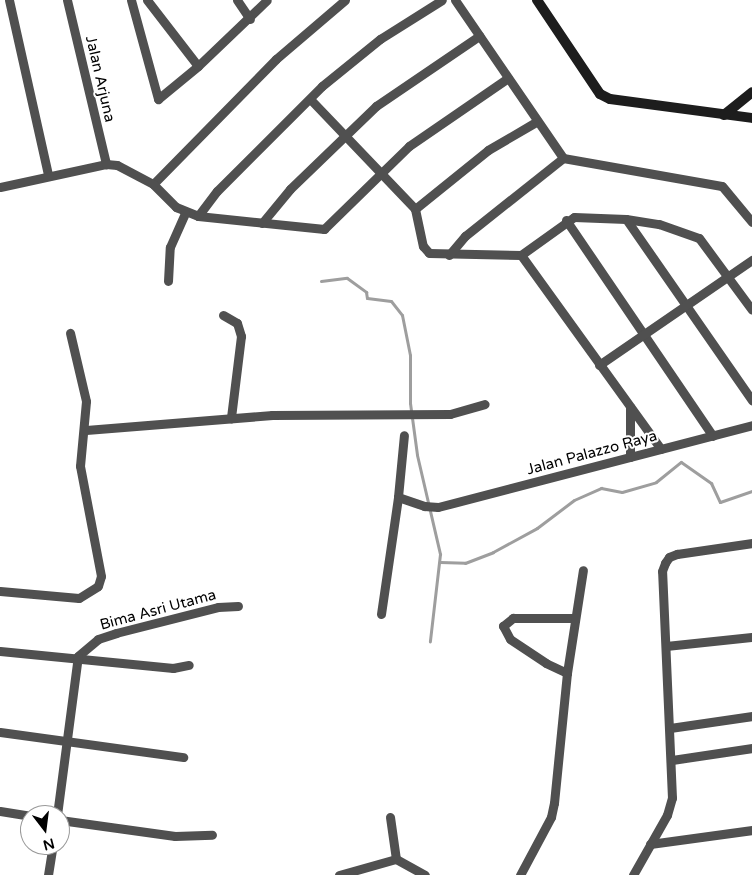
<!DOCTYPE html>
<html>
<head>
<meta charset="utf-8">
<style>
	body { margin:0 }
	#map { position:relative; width:752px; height:875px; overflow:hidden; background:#fff; font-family:"Varela Round",sans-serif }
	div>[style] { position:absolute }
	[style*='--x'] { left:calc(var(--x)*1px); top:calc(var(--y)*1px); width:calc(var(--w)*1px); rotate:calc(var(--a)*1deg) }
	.stream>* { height:3px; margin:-1.5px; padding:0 1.5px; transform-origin:1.5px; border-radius:1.5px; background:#9e9e9e }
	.minor>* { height:9px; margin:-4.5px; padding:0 4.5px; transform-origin:4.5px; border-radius:4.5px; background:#505050 }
	.secondary>* { height:10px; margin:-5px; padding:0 5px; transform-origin:5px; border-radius:5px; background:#1d1d1d }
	span { translate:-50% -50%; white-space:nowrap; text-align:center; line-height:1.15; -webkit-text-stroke:4px #fff; paint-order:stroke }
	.street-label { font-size:15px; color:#000 }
	.north { position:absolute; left:20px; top:805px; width:50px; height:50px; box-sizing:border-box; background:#fff; border:1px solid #999; border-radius:50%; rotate:165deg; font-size:14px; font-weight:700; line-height:20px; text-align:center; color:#000 }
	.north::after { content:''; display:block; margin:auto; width:18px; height:22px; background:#000; clip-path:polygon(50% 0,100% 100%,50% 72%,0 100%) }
</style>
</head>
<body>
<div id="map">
	<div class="stream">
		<div style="--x:321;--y:281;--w:26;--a:-7"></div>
		<div style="--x:347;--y:278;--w:24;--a:36"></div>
		<div style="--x:366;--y:292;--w:6;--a:81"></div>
		<div style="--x:367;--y:298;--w:24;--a:7"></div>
		<div style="--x:391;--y:301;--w:18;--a:52"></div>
		<div style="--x:402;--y:315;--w:41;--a:78.7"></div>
		<div style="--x:410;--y:355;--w:48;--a:90"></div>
		<div style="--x:410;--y:403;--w:52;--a:82.3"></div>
		<div style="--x:417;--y:455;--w:102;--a:76.9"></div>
		<div style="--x:440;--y:554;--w:88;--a:96.6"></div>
		<div style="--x:440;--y:562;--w:25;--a:2"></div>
		<div style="--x:465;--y:563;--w:30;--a:-21"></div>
		<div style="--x:493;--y:552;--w:50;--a:-28.6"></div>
		<div style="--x:537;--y:528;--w:46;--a:-37.1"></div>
		<div style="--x:574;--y:500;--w:30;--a:-24"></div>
		<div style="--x:601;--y:488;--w:21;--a:11"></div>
		<div style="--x:622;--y:492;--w:35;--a:-16"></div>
		<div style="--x:656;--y:482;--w:32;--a:-39"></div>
		<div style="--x:681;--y:462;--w:37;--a:35"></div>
		<div style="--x:711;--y:483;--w:21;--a:65"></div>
		<div style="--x:720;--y:502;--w:34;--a:-19"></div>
	</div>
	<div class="minor">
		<div style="--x:9;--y:0;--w:178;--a:77.4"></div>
		<div style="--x:67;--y:0;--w:169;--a:76.6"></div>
		<div style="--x:131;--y:0;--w:103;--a:74.7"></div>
		<div style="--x:158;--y:99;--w:52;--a:-39.5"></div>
		<div style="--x:198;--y:66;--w:95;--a:-43.7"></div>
		<div style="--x:147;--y:0;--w:83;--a:52.3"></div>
		<div style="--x:237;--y:0;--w:23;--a:56"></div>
		<div style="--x:345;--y:0;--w:91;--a:139.5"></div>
		<div style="--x:276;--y:59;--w:175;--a:134.5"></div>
		<div style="--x:153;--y:184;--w:33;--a:45"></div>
		<div style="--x:176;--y:207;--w:24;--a:22"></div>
		<div style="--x:198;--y:216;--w:127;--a:5.9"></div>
		<div style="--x:324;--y:229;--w:119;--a:-44.3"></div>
		<div style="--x:409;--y:146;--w:120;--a:-34.5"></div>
		<div style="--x:455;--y:0;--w:191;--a:55.6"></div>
		<div style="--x:311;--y:100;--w:151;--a:46.3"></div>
		<div style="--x:415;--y:209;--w:38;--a:78"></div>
		<div style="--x:423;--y:246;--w:9;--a:49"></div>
		<div style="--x:429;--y:253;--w:92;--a:1.2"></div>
		<div style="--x:521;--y:255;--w:65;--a:-35.6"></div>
		<div style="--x:574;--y:217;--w:52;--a:2.2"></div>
		<div style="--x:626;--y:219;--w:33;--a:9"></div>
		<div style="--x:659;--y:224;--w:42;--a:19.3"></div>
		<div style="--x:699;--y:238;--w:89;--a:53.6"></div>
		<div style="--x:0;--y:187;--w:108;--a:-12.2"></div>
		<div style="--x:106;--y:164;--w:11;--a:5"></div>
		<div style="--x:117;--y:165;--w:41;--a:27.8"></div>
		<div style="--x:415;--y:209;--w:94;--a:-38.9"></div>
		<div style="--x:488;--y:150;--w:56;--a:-30.3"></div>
		<div style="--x:198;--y:216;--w:31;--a:-53"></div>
		<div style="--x:217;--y:191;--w:148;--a:-45"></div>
		<div style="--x:322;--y:86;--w:75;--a:-39"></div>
		<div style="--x:380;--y:39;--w:73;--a:-32.2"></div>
		<div style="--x:626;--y:219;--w:221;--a:55.2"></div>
		<div style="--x:566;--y:220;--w:261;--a:55.8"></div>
		<div style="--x:262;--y:223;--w:44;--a:-50.5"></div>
		<div style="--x:290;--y:189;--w:120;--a:-44"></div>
		<div style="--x:376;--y:106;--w:125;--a:-34.2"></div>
		<div style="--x:449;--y:255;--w:25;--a:-50"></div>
		<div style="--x:465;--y:236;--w:125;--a:-38.5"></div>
		<div style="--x:563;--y:158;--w:161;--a:10"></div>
		<div style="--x:722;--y:186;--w:47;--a:50.2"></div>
		<div style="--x:521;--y:255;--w:239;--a:54.2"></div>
		<div style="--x:168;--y:281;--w:34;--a:-87"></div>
		<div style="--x:170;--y:247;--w:37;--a:-66"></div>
		<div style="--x:223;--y:315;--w:16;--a:30"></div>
		<div style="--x:237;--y:323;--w:14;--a:73"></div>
		<div style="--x:241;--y:336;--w:83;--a:97"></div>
		<div style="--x:599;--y:365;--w:186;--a:-34.5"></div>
		<div style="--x:630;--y:407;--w:50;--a:90"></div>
		<div style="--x:86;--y:430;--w:187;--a:-4.6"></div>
		<div style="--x:272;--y:415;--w:178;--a:-0.3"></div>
		<div style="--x:450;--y:414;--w:36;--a:-16"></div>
		<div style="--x:398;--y:497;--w:62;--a:-84.5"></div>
		<div style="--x:0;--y:591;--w:79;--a:5.1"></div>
		<div style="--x:79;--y:598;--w:22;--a:-32"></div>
		<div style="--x:98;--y:586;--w:10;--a:-73"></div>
		<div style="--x:101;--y:576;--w:112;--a:-100.8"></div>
		<div style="--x:80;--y:466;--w:65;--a:-84.7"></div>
		<div style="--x:86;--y:401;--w:70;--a:-103.2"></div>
		<div style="--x:381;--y:614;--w:118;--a:-81.7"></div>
		<div style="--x:398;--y:497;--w:28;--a:19"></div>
		<div style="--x:424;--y:506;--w:14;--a:4"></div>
		<div style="--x:438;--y:507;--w:325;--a:-14.6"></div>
		<div style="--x:666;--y:646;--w:86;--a:-6"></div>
		<div style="--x:0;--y:651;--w:174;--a:5.6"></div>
		<div style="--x:173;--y:668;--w:16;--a:-11"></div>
		<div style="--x:78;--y:656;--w:26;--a:-40"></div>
		<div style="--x:98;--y:639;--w:19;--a:-18"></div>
		<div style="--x:116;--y:633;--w:105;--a:-14.3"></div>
		<div style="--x:218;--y:607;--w:20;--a:-3"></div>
		<div style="--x:567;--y:673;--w:23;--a:-155"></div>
		<div style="--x:546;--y:663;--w:43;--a:-146.3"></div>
		<div style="--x:510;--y:639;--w:15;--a:-118"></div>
		<div style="--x:503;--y:626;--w:13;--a:-39"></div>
		<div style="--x:513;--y:618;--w:62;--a:0"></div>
		<div style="--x:670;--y:728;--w:83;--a:-8.3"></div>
		<div style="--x:0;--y:732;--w:185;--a:7.8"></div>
		<div style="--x:672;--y:760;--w:81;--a:-8.5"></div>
		<div style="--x:0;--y:811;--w:30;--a:9"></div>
		<div style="--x:57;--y:815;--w:160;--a:-82.5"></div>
		<div style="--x:390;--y:817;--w:42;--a:81.9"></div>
		<div style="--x:396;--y:859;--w:33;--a:29"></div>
		<div style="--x:60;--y:820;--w:116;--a:7.9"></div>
		<div style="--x:175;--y:836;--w:37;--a:-2"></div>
		<div style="--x:650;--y:844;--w:103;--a:-7.8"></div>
		<div style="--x:48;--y:875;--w:30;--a:-81"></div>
		<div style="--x:339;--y:875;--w:59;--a:-15.7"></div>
		<div style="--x:520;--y:875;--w:66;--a:-61.9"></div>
		<div style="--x:551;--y:817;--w:14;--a:-78"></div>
		<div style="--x:554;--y:803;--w:131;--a:-84.3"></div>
		<div style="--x:567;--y:673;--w:104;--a:-81.2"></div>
		<div style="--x:633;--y:875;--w:69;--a:-60.5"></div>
		<div style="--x:667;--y:815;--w:18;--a:-74"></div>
		<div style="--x:672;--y:798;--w:227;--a:-92.5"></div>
		<div style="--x:662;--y:571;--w:9;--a:-69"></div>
		<div style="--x:665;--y:563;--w:7;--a:-56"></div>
		<div style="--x:669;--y:557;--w:9;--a:-21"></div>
		<div style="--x:677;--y:554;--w:76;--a:-8.3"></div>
	</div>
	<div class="secondary">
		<div style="--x:537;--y:0;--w:113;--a:56.2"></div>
		<div style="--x:600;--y:94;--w:11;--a:27"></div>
		<div style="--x:610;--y:99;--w:143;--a:7.6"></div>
		<div style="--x:724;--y:115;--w:36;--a:-39"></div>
	</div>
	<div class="street-label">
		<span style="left:100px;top:79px;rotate:77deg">Jalan Arjuna</span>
		<span style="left:592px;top:453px;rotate:-15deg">Jalan Palazzo Raya</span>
		<span style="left:158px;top:610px;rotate:-15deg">Bima Asri Utama</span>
	</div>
	<div class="north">N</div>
</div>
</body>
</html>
